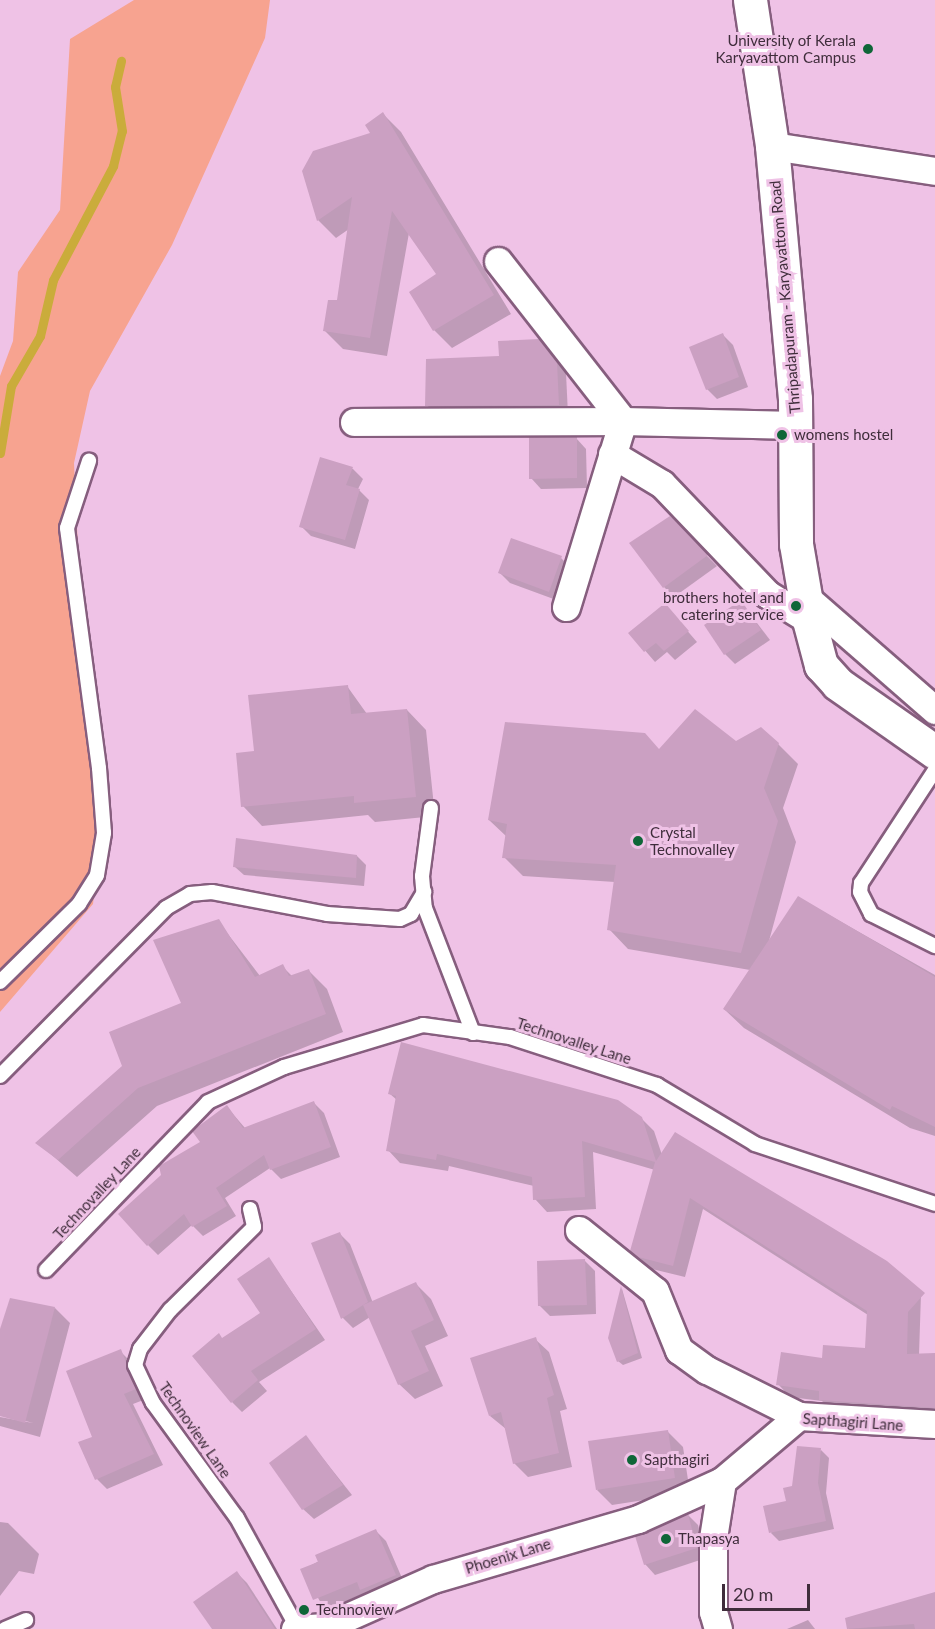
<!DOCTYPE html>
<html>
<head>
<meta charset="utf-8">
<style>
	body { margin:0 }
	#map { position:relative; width:935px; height:1629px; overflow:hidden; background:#efc2e6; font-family:Lato,sans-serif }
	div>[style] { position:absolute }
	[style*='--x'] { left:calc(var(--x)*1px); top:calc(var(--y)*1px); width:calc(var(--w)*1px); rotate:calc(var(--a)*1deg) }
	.green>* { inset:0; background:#f7a390 }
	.shadow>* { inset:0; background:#0003 }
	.stream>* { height:9px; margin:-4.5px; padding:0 4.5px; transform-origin:4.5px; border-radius:4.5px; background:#caac3b }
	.building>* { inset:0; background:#cba0c2 }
	.roads { filter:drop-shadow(2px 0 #865e7e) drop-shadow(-2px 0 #865e7e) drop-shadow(0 2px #865e7e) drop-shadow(0 -2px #865e7e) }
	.service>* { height:14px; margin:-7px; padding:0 7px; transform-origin:7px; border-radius:7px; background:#fff }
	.minor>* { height:27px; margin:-13.5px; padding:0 13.5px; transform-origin:13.5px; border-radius:13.5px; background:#fff }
	.secondary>* { height:33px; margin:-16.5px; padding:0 16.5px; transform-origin:16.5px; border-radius:16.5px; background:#fff }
	.dots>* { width:16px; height:16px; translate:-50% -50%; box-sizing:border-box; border:3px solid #efc2e6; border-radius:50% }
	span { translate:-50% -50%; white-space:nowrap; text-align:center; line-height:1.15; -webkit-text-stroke:6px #efc2e6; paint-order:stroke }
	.poi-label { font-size:15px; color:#3f2d3b }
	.right { translate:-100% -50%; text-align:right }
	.left { translate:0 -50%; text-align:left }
	.street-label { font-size:15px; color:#3f2d3b }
	.scale { position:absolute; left:722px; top:1584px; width:88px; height:27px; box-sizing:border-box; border:3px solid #3f2d3b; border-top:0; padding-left:8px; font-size:18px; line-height:21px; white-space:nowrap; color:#3f2d3b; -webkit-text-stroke:4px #efc2e6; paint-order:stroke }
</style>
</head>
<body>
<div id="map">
	<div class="green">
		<div style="clip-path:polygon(134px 0,270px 0,265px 38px,172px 245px,90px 391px,74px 463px,87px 741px,103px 820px,93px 904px,0 1012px,0 376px,13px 341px,18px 272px,60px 210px,70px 39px)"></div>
	</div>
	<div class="shadow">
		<div style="clip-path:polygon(383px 114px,401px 132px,511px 314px,452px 348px,434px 330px,438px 274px,409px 233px,387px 356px,343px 349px,325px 331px,338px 301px,349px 229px,336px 238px,318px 220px)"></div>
		<div style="clip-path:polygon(723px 335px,733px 345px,748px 387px,717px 399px,707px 389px)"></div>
		<div style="clip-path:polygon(538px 340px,566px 373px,568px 415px,437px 416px,427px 405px)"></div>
		<div style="clip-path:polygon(576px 438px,586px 449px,587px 488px,541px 489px,531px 478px)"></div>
		<div style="clip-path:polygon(321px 458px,353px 469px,363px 479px,358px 489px,369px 500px,355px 549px,311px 536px,301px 526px)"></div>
		<div style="clip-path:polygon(670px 518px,717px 566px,674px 597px,664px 587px)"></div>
		<div style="clip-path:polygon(561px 558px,571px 568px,559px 601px,510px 583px,500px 573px)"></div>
		<div style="clip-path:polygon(741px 602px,770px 640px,735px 664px,725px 654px)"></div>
		<div style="clip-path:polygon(665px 605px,697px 642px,675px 660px,667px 652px,655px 662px,630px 633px)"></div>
		<div style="clip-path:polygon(347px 686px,367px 714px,407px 710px,426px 730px,435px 816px,375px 822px,368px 815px,262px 826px,243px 806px,255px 753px)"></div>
		<div style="clip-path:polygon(736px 743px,778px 744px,798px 764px,783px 808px,796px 842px,769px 941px,799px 898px,935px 975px,935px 1136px,910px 1128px,744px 1028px,724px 1009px,750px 970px,628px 949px,609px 929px,615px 882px,523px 876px,504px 857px,507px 837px,489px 820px,660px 750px)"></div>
		<div style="clip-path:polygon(357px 856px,366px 865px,364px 886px,244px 875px,235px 867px)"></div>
		<div style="clip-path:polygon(218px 921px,260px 976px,282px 966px,293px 977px,309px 971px,327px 989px,343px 1032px,157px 1106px,77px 1177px,38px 1143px,124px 1067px,183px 1004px)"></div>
		<div style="clip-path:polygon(390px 1094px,641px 1118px,654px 1131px,662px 1155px,921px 1294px,919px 1355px,935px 1354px,935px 1419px,833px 1412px,822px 1401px,790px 1397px,778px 1384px,823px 1359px,867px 1350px,868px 1315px,703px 1209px,685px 1277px,652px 1269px,632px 1251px,655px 1170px,593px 1152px,596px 1209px,547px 1212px,535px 1199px,534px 1186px,449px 1166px,448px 1171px,400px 1163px,388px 1150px,397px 1100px)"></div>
		<div style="clip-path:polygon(314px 1103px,324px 1113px,340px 1157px,281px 1179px,270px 1168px,225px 1198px,236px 1216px,203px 1236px,192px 1225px,158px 1255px,148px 1245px,202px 1142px,227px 1107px,245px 1128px)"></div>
		<div style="clip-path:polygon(340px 1234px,350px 1244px,373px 1303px,416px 1284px,431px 1299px,448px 1336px,425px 1346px,443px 1386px,415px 1399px,399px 1384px,370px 1317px,353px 1328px,343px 1318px,313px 1244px)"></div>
		<div style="clip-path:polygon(269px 1259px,325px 1340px,259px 1382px,267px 1391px,242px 1412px,232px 1402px,262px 1314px)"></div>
		<div style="clip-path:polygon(585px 1261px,595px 1271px,596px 1314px,550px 1316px,539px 1305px)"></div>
		<div style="clip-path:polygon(622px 1289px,642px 1358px,623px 1365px,618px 1361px)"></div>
		<div style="clip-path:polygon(55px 1308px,70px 1323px,40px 1437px,0 1426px,0 1417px,33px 1423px,0 1414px,0 1334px)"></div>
		<div style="clip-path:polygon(535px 1339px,549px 1352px,567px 1409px,560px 1411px,572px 1467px,528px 1477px,514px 1463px,506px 1429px,490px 1416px)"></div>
		<div style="clip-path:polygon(120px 1351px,130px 1361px,146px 1399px,133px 1404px,163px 1465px,107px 1489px,97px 1479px,94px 1437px)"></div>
		<div style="clip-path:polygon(668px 1432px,683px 1447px,690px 1493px,612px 1505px,597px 1490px)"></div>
		<div style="clip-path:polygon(306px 1437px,352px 1495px,314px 1519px,303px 1509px)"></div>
		<div style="clip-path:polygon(821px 1450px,829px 1458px,826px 1493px,834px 1529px,779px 1541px,771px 1533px)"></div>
		<div style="clip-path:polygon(688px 1515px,698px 1525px,706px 1558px,655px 1575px,645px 1564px)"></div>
		<div style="clip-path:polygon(0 1522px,8px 1523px,39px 1554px,34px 1574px,19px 1571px,0 1596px)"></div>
		<div style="clip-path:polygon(376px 1531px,386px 1541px,405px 1585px,372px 1599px,365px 1593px,325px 1610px,302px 1570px)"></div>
		<div style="clip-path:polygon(237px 1573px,247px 1583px,277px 1629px,214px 1629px)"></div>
		<div style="clip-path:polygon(935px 1593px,935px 1629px,849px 1629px,847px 1619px)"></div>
		<div style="clip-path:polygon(808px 1620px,815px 1629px,787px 1629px)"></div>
	</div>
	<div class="stream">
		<div style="--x:0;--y:453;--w:68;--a:-80.7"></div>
		<div style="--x:11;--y:386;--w:58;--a:-59.9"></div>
		<div style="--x:40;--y:336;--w:57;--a:-76.9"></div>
		<div style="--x:53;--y:280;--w:129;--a:-62.2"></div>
		<div style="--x:113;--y:166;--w:36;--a:-76"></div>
		<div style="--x:122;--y:131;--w:45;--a:-99"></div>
		<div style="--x:115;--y:87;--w:27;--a:-77"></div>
	</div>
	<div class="building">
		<div style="clip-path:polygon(383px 112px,494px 295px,433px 331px,409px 292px,436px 274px,392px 211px,370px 338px,323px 331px,328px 300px,337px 300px,352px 197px,317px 221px,302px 171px,313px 151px,370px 133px,365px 125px)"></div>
		<div style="clip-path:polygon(723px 333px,739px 377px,706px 390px,689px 347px)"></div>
		<div style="clip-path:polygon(539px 339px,557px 362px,559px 405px,425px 406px,426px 359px,499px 356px,498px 341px)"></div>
		<div style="clip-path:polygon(529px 437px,577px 437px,577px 478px,529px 479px)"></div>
		<div style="clip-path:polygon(320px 457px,353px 467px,346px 485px,360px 489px,345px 540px,299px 527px)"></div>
		<div style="clip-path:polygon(670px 516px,708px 555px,663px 588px,629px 543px)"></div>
		<div style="clip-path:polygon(511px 538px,562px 556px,549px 592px,498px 573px)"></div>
		<div style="clip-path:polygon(741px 600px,761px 630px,724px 655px,704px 625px)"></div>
		<div style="clip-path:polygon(665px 603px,689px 631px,664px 651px,656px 643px,644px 652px,628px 633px)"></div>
		<div style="clip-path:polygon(348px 685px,351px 714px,407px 709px,416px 797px,354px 803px,354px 796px,241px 807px,236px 753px,254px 751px,248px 695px)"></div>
		<div style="clip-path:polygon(695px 709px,736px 741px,761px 727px,779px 743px,764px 788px,778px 821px,741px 953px,607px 930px,616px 865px,502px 858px,507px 824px,488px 820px,505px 722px,645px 733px,659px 749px)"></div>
		<div style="clip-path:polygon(236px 838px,357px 855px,356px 878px,233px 867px)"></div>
		<div style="clip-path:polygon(798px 896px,935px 977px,935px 1127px,892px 1106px,890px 1110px,723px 1009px)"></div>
		<div style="clip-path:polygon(219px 919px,255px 977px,283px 964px,289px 976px,309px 969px,326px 1014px,138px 1088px,58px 1160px,35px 1143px,122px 1066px,109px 1032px,181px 1003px,153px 940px)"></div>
		<div style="clip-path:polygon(401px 1042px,618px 1100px,642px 1117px,656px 1161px,675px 1132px,887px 1261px,925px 1293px,908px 1312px,907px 1354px,935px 1353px,935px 1408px,819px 1400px,819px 1391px,776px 1385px,781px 1352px,822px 1358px,823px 1345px,865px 1348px,867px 1311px,690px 1198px,673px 1266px,638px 1257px,630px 1251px,655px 1162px,582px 1141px,585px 1197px,533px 1200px,532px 1177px,437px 1154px,436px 1160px,386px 1151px,396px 1096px,388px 1094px)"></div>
		<div style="clip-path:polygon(314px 1101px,331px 1147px,270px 1170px,264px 1155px,216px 1188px,227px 1206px,192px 1227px,184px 1214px,147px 1246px,118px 1214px,161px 1175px,159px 1166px,200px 1142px,192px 1131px,227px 1105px,243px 1128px)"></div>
		<div style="clip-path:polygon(340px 1232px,368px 1302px,341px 1319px,311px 1243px)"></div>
		<div style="clip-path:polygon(269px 1257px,316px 1329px,251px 1371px,258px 1380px,231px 1403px,192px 1356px,219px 1333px,222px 1338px,260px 1313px,237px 1279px)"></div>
		<div style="clip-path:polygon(585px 1259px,587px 1305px,538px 1306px,537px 1261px)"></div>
		<div style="clip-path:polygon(416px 1282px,434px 1320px,411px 1331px,429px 1371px,398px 1385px,363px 1305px)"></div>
		<div style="clip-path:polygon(621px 1286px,638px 1353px,617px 1362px,608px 1338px)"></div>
		<div style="clip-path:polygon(10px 1298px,55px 1307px,25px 1423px,0 1416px,0 1329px)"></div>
		<div style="clip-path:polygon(536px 1337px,554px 1395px,547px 1398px,559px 1453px,513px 1464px,501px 1412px,489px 1416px,470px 1358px)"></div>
		<div style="clip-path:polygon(121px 1349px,136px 1389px,124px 1394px,154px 1454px,95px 1480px,78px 1442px,92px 1437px,66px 1371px)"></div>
		<div style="clip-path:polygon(668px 1430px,675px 1478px,596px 1490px,588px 1441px)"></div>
		<div style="clip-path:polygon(306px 1435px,343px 1485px,302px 1510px,269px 1463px)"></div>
		<div style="clip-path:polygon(797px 1446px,821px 1448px,818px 1483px,826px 1521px,769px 1533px,763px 1506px,786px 1501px,783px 1488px,792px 1486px)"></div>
		<div style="clip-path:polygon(688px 1514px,697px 1548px,644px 1565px,635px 1536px)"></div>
		<div style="clip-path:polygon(376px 1529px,396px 1575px,360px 1590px,357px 1582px,313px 1600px,300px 1569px,318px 1562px,315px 1555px)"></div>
		<div style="clip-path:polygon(237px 1571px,275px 1629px,212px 1629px,193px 1602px)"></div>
		<div style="clip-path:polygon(935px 1592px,935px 1629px,915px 1629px,914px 1624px,847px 1629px,845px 1618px)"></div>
	</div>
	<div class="roads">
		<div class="service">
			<div style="--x:935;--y:770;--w:135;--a:123.2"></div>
			<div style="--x:861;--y:883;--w:9;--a:96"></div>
			<div style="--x:860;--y:892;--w:25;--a:63"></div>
			<div style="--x:871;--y:914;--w:72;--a:26.6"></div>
			<div style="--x:431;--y:808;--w:69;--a:97.5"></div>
			<div style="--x:422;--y:876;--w:32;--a:85"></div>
			<div style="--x:425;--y:908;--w:134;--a:69"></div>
			<div style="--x:0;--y:982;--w:111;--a:-44.6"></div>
			<div style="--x:79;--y:904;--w:34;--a:-58"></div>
			<div style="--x:97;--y:875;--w:43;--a:-80.5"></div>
			<div style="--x:104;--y:833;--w:65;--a:-94.4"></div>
			<div style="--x:99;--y:768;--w:242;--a:-97.6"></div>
			<div style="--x:67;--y:528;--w:71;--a:-71.8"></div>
			<div style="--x:0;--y:1076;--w:236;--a:-45.3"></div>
			<div style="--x:166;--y:908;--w:28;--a:-30"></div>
			<div style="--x:190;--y:894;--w:22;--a:-5"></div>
			<div style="--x:212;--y:892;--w:117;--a:10.8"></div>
			<div style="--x:327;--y:914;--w:73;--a:3.9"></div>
			<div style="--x:400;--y:919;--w:12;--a:-24"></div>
			<div style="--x:411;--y:914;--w:26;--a:-59"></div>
			<div style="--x:250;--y:1209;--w:18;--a:77"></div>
			<div style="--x:254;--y:1227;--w:118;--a:135.3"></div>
			<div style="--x:170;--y:1310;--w:49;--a:127.6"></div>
			<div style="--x:140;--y:1349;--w:17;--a:107"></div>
			<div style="--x:135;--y:1365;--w:42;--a:64.7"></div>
			<div style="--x:153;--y:1403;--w:142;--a:53.9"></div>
			<div style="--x:237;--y:1518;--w:124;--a:61.2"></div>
			<div style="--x:46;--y:1270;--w:233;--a:-46"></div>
			<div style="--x:208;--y:1102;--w:84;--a:-24.7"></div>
			<div style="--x:284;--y:1067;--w:145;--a:-16.8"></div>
			<div style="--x:423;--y:1025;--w:88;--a:7.9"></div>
			<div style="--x:510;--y:1037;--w:155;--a:18.1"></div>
			<div style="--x:657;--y:1085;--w:114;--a:31"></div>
			<div style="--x:755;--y:1144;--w:190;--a:18.4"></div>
			<div style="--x:5;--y:1629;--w:23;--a:-23"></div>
		</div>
		<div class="minor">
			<div style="--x:772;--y:146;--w:165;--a:8.7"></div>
			<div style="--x:498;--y:261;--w:203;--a:52"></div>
			<div style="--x:354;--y:422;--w:269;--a:-0.2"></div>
			<div style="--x:612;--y:454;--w:58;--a:31"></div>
			<div style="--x:662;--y:484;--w:152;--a:46.3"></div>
			<div style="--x:767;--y:594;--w:49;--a:31.8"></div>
			<div style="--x:803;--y:595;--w:175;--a:41.1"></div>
			<div style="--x:566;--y:607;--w:195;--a:-73"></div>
			<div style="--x:623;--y:421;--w:173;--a:1.3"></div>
			<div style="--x:579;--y:1230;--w:97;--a:38.8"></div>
			<div style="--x:655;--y:1291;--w:64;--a:67.9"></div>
			<div style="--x:679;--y:1350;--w:34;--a:36"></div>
			<div style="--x:707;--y:1370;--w:103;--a:26.6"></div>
			<div style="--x:799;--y:1416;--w:136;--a:3.4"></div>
			<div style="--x:295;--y:1629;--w:30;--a:-4"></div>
			<div style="--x:325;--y:1627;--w:118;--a:-24"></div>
			<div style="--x:433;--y:1579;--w:214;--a:-16.3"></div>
			<div style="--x:638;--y:1519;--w:92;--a:-24.3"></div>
			<div style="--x:722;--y:1481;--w:101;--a:-40.2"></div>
			<div style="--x:718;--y:1629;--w:18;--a:-106"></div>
			<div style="--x:713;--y:1612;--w:74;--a:-90"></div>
			<div style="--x:713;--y:1538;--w:58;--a:-81"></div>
		</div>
		<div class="secondary">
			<div style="--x:750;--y:0;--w:148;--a:81.4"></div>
			<div style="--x:772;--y:146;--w:254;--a:84.8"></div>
			<div style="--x:795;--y:399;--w:145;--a:89.6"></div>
			<div style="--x:796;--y:544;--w:77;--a:80.3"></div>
			<div style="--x:809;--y:620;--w:47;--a:75.1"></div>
			<div style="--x:821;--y:665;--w:25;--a:48"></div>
			<div style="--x:838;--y:684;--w:118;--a:35"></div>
		</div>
	</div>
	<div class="dots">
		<div style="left:868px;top:49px;background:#0f6638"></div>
		<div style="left:782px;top:435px;background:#0f6638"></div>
		<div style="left:796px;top:606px;background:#0f6638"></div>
		<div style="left:638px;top:841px;background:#0f6638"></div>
		<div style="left:632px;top:1460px;background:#0f6638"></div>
		<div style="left:666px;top:1539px;background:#0f6638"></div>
		<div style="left:304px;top:1610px;background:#0f6638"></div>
	</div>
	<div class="poi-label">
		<span class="right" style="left:856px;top:49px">University of Kerala<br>Karyavattom Campus</span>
		<span class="left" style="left:794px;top:435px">womens hostel</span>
		<span class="right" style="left:784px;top:606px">brothers hotel and<br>catering service</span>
		<span class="left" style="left:650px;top:841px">Crystal<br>Technovalley</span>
		<span class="left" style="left:644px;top:1460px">Sapthagiri</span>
		<span class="left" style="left:678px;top:1539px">Thapasya</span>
		<span class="left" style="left:316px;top:1610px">Technoview</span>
	</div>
	<div class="street-label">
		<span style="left:785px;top:297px;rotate:-95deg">Thripadapuram - Karyavattom Road</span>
		<span style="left:574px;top:1041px;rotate:18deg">Technovalley Lane</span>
		<span style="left:97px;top:1193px;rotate:-47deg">Technovalley Lane</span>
		<span style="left:853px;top:1422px;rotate:4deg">Sapthagiri Lane</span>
		<span style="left:195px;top:1430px;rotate:55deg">Technoview Lane</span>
		<span style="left:508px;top:1556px;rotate:-17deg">Phoenix Lane</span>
	</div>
	<div class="scale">20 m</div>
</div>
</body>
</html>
